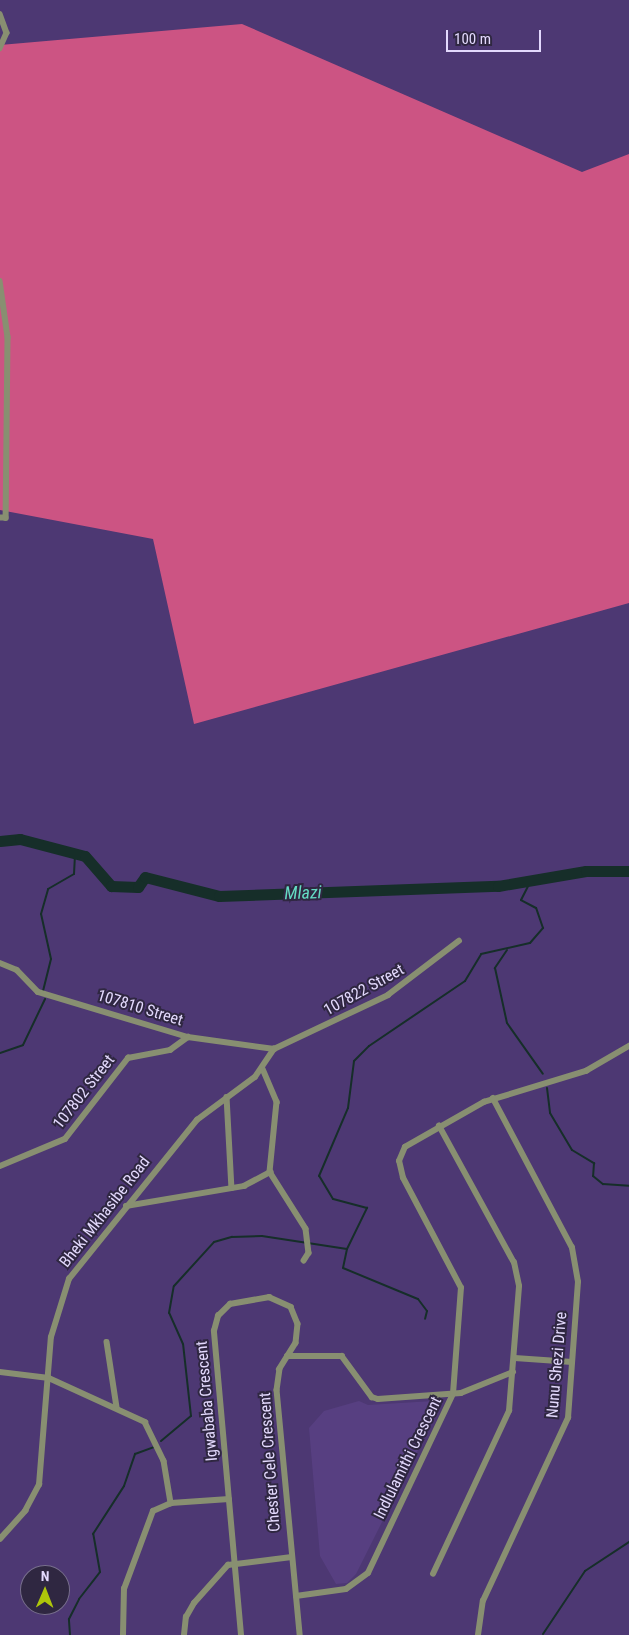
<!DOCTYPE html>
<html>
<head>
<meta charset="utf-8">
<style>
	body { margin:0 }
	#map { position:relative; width:629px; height:1635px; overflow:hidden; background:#4d3873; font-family:"Roboto Condensed",sans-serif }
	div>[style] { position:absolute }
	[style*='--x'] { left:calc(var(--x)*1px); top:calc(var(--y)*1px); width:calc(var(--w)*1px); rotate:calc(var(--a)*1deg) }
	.built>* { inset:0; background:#573f81 }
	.forest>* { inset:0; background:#cc5483 }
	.stream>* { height:2px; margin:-1px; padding:0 1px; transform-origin:1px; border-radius:1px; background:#162e29 }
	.river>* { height:11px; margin:-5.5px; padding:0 5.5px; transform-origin:5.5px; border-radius:5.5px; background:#162e29 }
	.street>* { height:5.5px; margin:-2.75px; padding:0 2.75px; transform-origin:2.75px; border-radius:2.75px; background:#888f71 }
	span { translate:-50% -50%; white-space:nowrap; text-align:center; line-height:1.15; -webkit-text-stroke:4px #2f2741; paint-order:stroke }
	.street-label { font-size:16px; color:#e3d9fd }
	.water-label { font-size:18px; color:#64dbc3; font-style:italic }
	.north { position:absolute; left:20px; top:1565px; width:50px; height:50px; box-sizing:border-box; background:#2f2741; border:1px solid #776e8c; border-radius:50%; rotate:1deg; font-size:14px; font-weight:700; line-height:20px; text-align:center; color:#e3d9fd }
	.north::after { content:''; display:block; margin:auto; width:18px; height:22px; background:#aec60a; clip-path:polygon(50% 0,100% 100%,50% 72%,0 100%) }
	.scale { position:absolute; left:446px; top:30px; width:95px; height:22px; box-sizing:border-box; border:2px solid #e3d9fd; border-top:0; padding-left:6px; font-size:15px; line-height:18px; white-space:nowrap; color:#e3d9fd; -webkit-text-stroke:4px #2f2741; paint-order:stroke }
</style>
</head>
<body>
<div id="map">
	<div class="built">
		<div style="clip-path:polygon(359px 1401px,368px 1405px,433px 1401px,439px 1408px,356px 1574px,347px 1583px,336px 1584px,320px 1556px,309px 1428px,324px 1411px)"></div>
	</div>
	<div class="forest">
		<div style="clip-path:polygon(242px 24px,582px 172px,629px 154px,629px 603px,194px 724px,153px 539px,0 510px,0 45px)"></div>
	</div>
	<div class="stream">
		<div style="--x:507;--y:950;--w:22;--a:124"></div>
		<div style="--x:495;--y:968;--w:56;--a:77.7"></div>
		<div style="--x:507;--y:1023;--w:62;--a:54.8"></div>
		<div style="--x:43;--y:991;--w:33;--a:-76"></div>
		<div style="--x:51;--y:959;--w:46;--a:-102.5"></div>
		<div style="--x:41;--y:914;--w:26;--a:-74"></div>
		<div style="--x:48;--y:889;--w:30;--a:-30"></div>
		<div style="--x:74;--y:874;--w:19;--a:-87"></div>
		<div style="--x:0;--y:1053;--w:24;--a:-19"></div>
		<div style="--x:23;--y:1045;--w:51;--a:-64.4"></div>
		<div style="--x:547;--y:1088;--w:25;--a:83"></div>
		<div style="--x:550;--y:1113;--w:43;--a:59.3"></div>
		<div style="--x:572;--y:1150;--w:26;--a:31"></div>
		<div style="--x:594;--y:1163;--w:13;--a:94"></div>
		<div style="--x:593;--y:1176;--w:13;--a:39"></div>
		<div style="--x:603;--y:1184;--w:26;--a:4"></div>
		<div style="--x:347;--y:1249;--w:19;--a:102"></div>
		<div style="--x:343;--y:1268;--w:81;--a:22.5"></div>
		<div style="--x:418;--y:1299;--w:15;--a:53"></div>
		<div style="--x:427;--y:1311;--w:8;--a:104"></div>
		<div style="--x:161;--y:1441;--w:39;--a:-40"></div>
		<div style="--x:191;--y:1416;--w:72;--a:-96.3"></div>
		<div style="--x:183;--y:1344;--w:34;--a:-114"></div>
		<div style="--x:169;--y:1313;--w:27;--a:-80"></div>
		<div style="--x:174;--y:1286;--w:59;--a:-47.7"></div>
		<div style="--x:214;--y:1242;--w:19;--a:-16"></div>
		<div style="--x:232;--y:1237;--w:30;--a:-2"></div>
		<div style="--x:262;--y:1236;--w:86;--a:8.7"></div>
		<div style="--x:347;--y:1249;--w:46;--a:-64"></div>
		<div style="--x:367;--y:1208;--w:35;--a:-165"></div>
		<div style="--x:333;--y:1199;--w:27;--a:-121"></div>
		<div style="--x:319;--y:1176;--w:74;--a:-66.9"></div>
		<div style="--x:348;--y:1108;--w:47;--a:-82.7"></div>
		<div style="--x:354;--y:1061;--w:21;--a:-45"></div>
		<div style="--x:369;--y:1046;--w:116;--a:-34.1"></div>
		<div style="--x:465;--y:981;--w:31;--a:-59"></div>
		<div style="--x:481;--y:954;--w:50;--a:-12.7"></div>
		<div style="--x:530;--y:943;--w:20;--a:-49"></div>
		<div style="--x:543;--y:928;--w:21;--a:-109"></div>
		<div style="--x:536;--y:908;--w:17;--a:-152"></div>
		<div style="--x:521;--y:900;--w:20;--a:-63"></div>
		<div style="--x:543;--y:1634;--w:76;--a:-56.3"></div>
		<div style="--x:585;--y:1571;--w:53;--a:-33.4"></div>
		<div style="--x:70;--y:1635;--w:16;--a:-94"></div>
		<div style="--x:69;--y:1619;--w:22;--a:-63"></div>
		<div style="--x:79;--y:1599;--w:34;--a:-52"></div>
		<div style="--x:100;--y:1572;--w:39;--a:-100"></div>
		<div style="--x:93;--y:1534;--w:57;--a:-57.1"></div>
		<div style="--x:124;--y:1486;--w:34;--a:-71"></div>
		<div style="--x:135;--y:1454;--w:20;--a:-20"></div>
	</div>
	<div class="river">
		<div style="--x:0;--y:841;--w:20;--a:-6"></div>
		<div style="--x:20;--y:839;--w:67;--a:14.7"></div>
		<div style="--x:85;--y:856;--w:40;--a:49"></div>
		<div style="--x:111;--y:886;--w:27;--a:2"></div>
		<div style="--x:138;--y:887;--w:12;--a:-55"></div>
		<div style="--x:145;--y:877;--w:76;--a:14.4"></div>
		<div style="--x:219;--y:896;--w:279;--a:-2.1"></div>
		<div style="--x:498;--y:886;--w:89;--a:-9.7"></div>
		<div style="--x:586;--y:871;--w:43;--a:0"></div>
	</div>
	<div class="street">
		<div style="--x:0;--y:14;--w:20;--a:70"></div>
		<div style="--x:7;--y:33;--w:17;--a:114"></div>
		<div style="--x:0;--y:281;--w:57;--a:81.9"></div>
		<div style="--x:8;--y:337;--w:181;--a:90.6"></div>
		<div style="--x:6;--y:518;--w:6;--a:180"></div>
		<div style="--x:0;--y:963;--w:18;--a:22"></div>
		<div style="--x:17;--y:970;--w:30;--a:46"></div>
		<div style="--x:38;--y:992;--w:157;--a:16.7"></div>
		<div style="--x:188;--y:1037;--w:87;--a:7.9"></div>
		<div style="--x:274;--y:1049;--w:126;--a:-25.3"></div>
		<div style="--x:388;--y:995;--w:89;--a:-37.3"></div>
		<div style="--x:263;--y:1069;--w:36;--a:67"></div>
		<div style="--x:277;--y:1102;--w:70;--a:95.7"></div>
		<div style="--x:227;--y:1097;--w:91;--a:86.9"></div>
		<div style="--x:0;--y:1166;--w:70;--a:-22.6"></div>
		<div style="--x:65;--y:1139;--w:103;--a:-52.1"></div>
		<div style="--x:128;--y:1058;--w:43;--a:-10.8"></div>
		<div style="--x:170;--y:1050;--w:22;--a:-36"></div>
		<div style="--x:270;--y:1172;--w:67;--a:57.7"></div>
		<div style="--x:306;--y:1229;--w:24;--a:83"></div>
		<div style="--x:309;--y:1253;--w:9;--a:122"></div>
		<div style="--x:126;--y:1206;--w:120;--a:-9.6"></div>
		<div style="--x:244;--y:1186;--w:30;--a:-28"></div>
		<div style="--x:107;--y:1342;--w:66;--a:81.3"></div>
		<div style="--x:287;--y:1356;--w:55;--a:0"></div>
		<div style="--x:342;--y:1356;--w:51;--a:53.8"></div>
		<div style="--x:372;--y:1397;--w:6;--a:18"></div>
		<div style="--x:378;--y:1399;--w:83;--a:-4.1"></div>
		<div style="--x:461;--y:1393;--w:56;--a:-22"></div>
		<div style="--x:515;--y:1358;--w:57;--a:4"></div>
		<div style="--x:0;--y:1372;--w:49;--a:7"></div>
		<div style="--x:49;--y:1378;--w:106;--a:24.6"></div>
		<div style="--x:145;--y:1422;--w:43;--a:64"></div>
		<div style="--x:164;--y:1461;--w:43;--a:80.5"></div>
		<div style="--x:0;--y:1539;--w:38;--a:-48"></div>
		<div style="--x:25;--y:1511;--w:30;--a:-62"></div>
		<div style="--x:39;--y:1485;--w:148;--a:-85.4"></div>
		<div style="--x:51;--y:1337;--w:61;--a:-72.8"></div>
		<div style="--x:69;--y:1279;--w:204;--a:-51.2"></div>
		<div style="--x:197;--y:1120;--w:72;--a:-36.6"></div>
		<div style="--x:255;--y:1077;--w:34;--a:-56"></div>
		<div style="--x:433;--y:1574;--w:180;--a:-65"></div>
		<div style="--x:509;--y:1411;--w:125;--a:-85.4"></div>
		<div style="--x:519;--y:1286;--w:24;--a:-102"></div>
		<div style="--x:514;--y:1263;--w:156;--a:-118.7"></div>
		<div style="--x:296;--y:1596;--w:50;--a:-8"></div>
		<div style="--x:346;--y:1589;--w:27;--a:-36"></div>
		<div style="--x:368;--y:1573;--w:198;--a:-64.6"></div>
		<div style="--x:453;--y:1394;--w:106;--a:-85.7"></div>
		<div style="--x:461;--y:1288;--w:124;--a:-117.8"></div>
		<div style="--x:403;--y:1178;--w:17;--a:-103"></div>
		<div style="--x:399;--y:1161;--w:15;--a:-67"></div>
		<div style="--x:405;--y:1147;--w:91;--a:-29.7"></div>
		<div style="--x:484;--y:1102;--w:107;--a:-16.9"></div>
		<div style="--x:586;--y:1071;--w:50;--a:-30.2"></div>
		<div style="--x:123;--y:1635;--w:46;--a:-88.8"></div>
		<div style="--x:124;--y:1589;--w:83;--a:-69.6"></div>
		<div style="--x:153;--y:1511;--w:20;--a:-24"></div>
		<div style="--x:171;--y:1503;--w:58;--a:-3.9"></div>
		<div style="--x:184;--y:1635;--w:18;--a:-84"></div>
		<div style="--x:186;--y:1617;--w:16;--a:-60"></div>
		<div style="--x:194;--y:1603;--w:51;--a:-48.2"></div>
		<div style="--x:228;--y:1565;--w:64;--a:-7.2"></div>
		<div style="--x:241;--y:1635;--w:305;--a:-95.1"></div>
		<div style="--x:214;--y:1331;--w:16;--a:-75"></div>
		<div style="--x:218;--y:1316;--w:17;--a:-45"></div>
		<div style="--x:230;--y:1304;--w:40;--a:-10"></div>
		<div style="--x:269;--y:1297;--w:24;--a:24"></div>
		<div style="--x:291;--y:1307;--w:18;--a:68"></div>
		<div style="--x:298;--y:1324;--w:19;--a:96"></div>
		<div style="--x:296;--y:1343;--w:31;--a:122"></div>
		<div style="--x:280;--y:1369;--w:21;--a:98"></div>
		<div style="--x:277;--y:1390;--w:246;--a:84.6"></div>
		<div style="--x:478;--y:1635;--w:34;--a:-82"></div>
		<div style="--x:483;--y:1601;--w:202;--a:-65.1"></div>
		<div style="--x:568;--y:1418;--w:136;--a:-85.8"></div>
		<div style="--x:578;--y:1282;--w:35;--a:-100"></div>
		<div style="--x:572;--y:1248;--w:169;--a:-117.9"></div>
	</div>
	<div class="street-label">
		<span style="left:364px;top:990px;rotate:-29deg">107822 Street</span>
		<span style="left:140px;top:1008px;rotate:17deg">107810 Street</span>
		<span style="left:84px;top:1092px;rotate:-52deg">107802 Street</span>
		<span style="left:105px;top:1212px;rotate:-52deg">Bheki Mkhasibe Road</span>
		<span style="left:557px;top:1365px;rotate:-85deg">Nunu Shezi Drive</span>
		<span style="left:207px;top:1401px;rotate:-95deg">Igwababa Crescent</span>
		<span style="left:408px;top:1458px;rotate:-64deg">Indlulamithi Crescent</span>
		<span style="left:270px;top:1462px;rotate:-94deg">Chester Cele Crescent</span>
	</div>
	<div class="water-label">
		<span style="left:303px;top:893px;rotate:-2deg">Mlazi</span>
	</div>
	<div class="north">N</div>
	<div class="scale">100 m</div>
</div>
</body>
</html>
